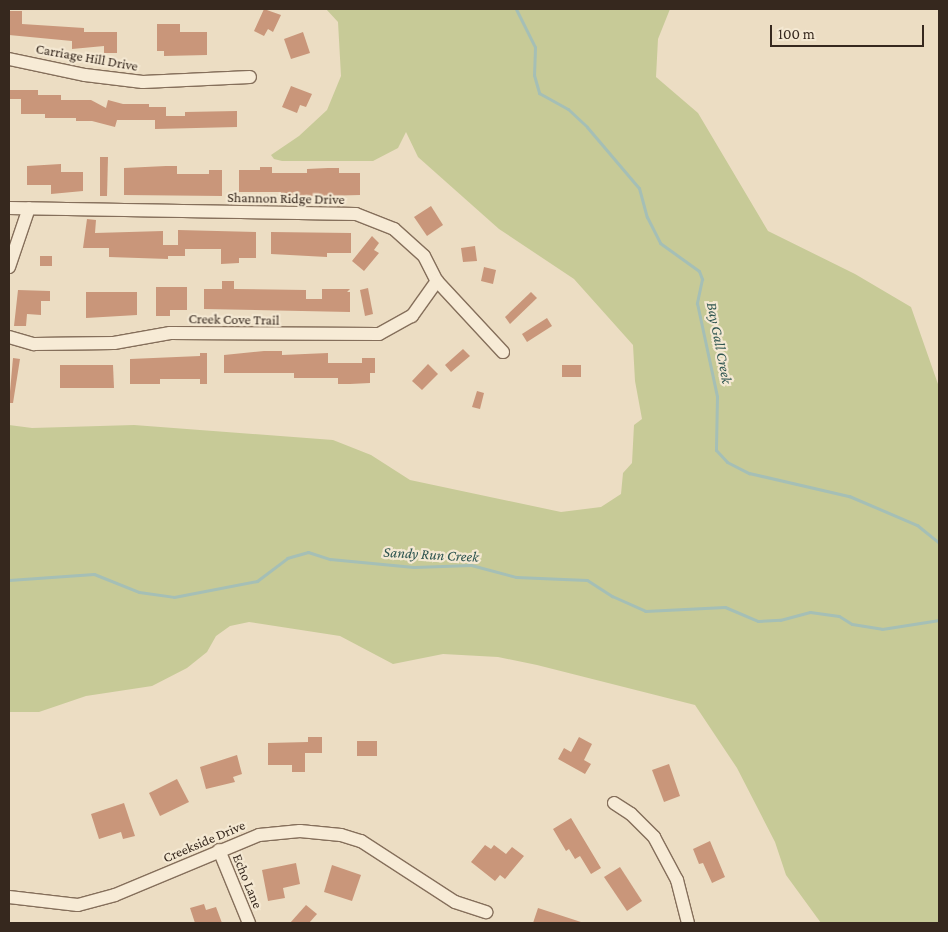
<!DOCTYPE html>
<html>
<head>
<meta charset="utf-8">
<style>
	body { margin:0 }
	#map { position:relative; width:948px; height:932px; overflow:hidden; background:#ecddc3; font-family:"Crimson Pro",serif }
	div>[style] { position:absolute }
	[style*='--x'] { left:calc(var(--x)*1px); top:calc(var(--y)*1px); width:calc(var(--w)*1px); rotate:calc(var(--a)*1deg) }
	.green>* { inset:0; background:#c7ca97 }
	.stream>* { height:3px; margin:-1.5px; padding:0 1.5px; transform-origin:1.5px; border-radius:1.5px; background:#a5bfb6 }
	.building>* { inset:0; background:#c9967a }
	.roads { filter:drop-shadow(1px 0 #856f5b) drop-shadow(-1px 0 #856f5b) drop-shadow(0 1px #856f5b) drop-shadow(0 -1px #856f5b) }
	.street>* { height:12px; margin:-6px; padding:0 6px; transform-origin:6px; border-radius:6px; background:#f7ebd6 }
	span { translate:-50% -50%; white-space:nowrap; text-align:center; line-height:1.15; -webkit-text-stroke:4.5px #f4e8d2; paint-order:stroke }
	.street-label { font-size:14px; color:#36281e }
	.water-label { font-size:15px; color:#2e5550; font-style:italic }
	.frame { position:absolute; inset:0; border:10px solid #36281e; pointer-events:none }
	.scale { position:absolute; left:770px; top:25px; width:154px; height:22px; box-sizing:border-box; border:2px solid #36281e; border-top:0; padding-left:6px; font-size:15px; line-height:18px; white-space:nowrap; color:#36281e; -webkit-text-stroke:4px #f4e8d2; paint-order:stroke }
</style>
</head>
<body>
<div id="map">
	<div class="green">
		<div style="clip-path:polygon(326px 9px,670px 9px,658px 39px,656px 77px,698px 113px,768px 231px,855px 274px,911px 307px,939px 387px,939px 923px,821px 923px,786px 875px,775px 842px,737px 768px,695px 705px,537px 665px,498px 657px,443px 654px,393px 664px,340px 636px,249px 622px,230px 626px,216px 636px,207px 652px,187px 668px,152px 686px,86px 696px,39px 712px,9px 712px,9px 425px,32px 428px,134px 425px,333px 440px,371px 455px,410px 480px,561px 512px,601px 507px,621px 494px,623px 473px,632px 463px,634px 425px,642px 419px,635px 381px,633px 345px,574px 279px,499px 229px,418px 157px,406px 132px,398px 148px,373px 161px,282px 161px,274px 159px,271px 155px,299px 136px,327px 110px,341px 76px,338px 22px)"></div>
	</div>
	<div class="stream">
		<div style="--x:516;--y:9;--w:42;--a:63.4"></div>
		<div style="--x:535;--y:47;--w:28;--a:92"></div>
		<div style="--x:534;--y:75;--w:19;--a:74"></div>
		<div style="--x:539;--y:93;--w:33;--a:29"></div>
		<div style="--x:568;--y:109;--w:26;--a:43"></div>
		<div style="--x:587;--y:127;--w:80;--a:49.6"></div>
		<div style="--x:639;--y:188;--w:30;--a:75"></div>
		<div style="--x:647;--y:217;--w:29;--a:63"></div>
		<div style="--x:660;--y:243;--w:48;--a:35.7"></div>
		<div style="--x:699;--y:271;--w:9;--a:69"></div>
		<div style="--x:702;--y:279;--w:25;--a:102"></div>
		<div style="--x:697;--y:303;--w:95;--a:77.9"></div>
		<div style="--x:717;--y:396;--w:54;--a:91.1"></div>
		<div style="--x:716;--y:450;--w:16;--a:47"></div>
		<div style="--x:727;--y:462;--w:25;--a:27"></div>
		<div style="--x:749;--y:473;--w:103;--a:13"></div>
		<div style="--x:849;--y:496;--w:74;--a:23.1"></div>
		<div style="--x:917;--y:525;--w:28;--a:39"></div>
		<div style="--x:9;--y:580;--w:85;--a:-4"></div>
		<div style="--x:94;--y:574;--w:48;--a:21.8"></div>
		<div style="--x:139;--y:592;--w:35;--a:8"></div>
		<div style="--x:174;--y:597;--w:85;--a:-10.9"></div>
		<div style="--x:257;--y:581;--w:38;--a:-37"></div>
		<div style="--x:287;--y:558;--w:22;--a:-16"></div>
		<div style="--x:308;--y:552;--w:23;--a:18"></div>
		<div style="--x:330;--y:559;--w:84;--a:5.4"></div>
		<div style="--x:414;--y:567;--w:57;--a:-2"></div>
		<div style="--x:471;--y:565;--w:47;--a:14.9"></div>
		<div style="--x:516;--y:577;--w:71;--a:2.4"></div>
		<div style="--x:587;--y:580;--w:30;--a:33"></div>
		<div style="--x:612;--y:596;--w:36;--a:24"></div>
		<div style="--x:645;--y:611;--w:80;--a:-2.9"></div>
		<div style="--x:725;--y:607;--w:36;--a:23"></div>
		<div style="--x:758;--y:621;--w:22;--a:-3"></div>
		<div style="--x:780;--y:620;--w:31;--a:-15"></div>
		<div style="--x:810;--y:612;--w:29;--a:8"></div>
		<div style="--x:839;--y:616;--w:15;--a:32"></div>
		<div style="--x:852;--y:624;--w:30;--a:9"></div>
		<div style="--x:882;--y:629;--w:58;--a:-9"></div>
	</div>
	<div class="building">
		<div style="clip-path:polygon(264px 9px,281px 15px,273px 32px,268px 29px,264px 36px,254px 31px)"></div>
		<div style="clip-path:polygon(9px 11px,22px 11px,22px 24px,84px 28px,84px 32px,117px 32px,117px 53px,104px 53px,104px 46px,72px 49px,72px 41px,9px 35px)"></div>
		<div style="clip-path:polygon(157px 24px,180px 24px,180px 32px,207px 32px,207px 55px,164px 56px,164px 51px,157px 51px)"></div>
		<div style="clip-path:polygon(303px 32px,310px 53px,291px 59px,284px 39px)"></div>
		<div style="clip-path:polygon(291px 86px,312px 94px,306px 107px,300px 105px,297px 113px,282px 107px)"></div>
		<div style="clip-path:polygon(9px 90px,38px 90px,38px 95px,61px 95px,61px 100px,91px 100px,106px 108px,108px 100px,123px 104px,149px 104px,149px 107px,166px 107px,166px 116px,185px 116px,185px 112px,237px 111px,237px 127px,155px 129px,155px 120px,117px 120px,115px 127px,92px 121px,76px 121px,76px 118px,45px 118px,45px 114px,21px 114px,21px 99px,9px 99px)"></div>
		<div style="clip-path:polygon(100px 157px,108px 157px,107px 196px,100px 196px)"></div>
		<div style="clip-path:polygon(61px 164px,61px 172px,83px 172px,83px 191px,51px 194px,51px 185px,27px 185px,27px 166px)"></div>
		<div style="clip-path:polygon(166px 166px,177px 166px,177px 174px,209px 174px,209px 170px,222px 170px,222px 196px,124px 195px,124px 168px)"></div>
		<div style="clip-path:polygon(260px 167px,272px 167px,272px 173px,307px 173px,307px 169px,328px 168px,339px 168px,339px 173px,360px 173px,360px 195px,281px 197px,281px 192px,239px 192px,239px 170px,260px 170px)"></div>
		<div style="clip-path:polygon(431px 206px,443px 225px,427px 236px,414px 217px)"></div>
		<div style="clip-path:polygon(87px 219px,96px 220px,95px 233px,163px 231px,163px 245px,178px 245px,178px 230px,256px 232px,256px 258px,239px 258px,239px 263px,221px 264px,221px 249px,185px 249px,185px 256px,168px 256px,168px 259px,109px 257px,109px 248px,83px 248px)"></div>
		<div style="clip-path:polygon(271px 232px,351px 233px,351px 253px,327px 253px,327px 257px,271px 254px)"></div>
		<div style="clip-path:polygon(372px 236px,379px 243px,374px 250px,379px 253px,364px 271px,352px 261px)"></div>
		<div style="clip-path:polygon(475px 246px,477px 261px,463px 262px,461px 248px)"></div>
		<div style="clip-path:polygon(40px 256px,52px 256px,52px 266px,40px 266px)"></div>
		<div style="clip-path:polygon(484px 267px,496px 270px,493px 284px,481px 281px)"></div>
		<div style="clip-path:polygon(222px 281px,234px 281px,234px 289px,306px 290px,306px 299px,322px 299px,322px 289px,350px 289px,347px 292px,350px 292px,350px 312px,204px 309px,204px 289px,222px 289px)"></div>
		<div style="clip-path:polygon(156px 287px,187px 287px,187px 310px,170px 310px,170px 316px,156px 316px)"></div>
		<div style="clip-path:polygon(368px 288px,373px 314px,365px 316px,360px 290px)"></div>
		<div style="clip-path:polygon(18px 290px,50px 291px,50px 301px,41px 301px,41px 315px,27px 314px,26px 326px,14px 326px)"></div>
		<div style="clip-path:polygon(86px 292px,137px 292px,137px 315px,86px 318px)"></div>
		<div style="clip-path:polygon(531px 292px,537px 298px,510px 324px,505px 317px)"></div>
		<div style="clip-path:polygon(547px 318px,552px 326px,527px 342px,522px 334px)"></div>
		<div style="clip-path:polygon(463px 349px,470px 356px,451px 372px,445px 365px)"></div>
		<div style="clip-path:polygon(264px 351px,282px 351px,282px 355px,328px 353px,328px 363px,362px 363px,362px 358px,375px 358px,375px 373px,370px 373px,370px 383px,350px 384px,338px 384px,338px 378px,294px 378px,294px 373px,224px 373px,224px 355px)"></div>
		<div style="clip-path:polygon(200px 353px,207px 353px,207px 384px,200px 384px,200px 379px,160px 379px,160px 384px,130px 384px,130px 359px,200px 356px)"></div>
		<div style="clip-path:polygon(13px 358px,20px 359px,13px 403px,9px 403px)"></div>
		<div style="clip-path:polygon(428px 364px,438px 374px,422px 390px,412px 381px)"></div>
		<div style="clip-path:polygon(60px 365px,113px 365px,114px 388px,60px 388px)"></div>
		<div style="clip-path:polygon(562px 365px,581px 365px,581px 377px,562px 377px)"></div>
		<div style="clip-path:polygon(477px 391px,484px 393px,480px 409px,472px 407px)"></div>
		<div style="clip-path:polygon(308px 737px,322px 737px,322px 753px,305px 753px,305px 772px,292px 772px,292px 765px,268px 765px,268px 743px,308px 742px)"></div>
		<div style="clip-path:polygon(579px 737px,592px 744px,584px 760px,591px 764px,585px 774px,558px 759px,564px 748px,571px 752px)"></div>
		<div style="clip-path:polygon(357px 741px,377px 741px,377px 756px,357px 756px)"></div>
		<div style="clip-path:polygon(237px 755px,242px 774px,233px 777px,235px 782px,206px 789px,200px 767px)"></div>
		<div style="clip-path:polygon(669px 764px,680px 796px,664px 802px,652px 770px)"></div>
		<div style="clip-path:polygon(177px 779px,189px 802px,160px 816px,149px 793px)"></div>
		<div style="clip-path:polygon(124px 803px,135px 836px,123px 839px,121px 832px,99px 839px,91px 814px)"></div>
		<div style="clip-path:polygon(571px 818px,601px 868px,591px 874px,580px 856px,575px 859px,569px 849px,566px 851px,553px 829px)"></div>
		<div style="clip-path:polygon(710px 841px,725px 877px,712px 883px,703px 863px,699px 864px,693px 849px)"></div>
		<div style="clip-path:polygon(485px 845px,491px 849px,494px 845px,506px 854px,512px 847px,524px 856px,505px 879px,500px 875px,495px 881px,471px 862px)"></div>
		<div style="clip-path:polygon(296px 863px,300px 884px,283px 888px,285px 898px,268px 901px,262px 870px)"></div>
		<div style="clip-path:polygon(332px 865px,361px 875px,352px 901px,324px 892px)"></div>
		<div style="clip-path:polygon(620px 867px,642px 901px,627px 911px,604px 877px)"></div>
		<div style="clip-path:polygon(204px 904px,206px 910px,216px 907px,222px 923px,195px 923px,190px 908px)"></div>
		<div style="clip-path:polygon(306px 905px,317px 914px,309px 923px,290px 923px)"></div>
		<div style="clip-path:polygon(538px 908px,581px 922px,581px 923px,533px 923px)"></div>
	</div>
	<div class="roads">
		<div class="street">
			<div style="--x:9;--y:59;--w:78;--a:11.9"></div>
			<div style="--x:85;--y:75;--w:58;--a:6.9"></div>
			<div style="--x:143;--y:82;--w:107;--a:-2.7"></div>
			<div style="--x:9;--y:208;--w:347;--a:1"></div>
			<div style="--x:356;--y:214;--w:41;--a:21.5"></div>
			<div style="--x:394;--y:229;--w:40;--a:42"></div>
			<div style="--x:424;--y:256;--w:28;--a:63"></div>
			<div style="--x:437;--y:281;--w:97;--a:47.1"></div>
			<div style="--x:9;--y:267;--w:62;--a:-71.3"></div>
			<div style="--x:9;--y:337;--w:26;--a:16"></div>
			<div style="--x:34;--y:344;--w:80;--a:-0.7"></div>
			<div style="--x:114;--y:343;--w:57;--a:-10.1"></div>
			<div style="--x:170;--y:333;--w:209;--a:0.3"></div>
			<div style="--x:379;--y:334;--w:38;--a:-29"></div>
			<div style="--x:412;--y:316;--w:43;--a:-54.5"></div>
			<div style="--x:614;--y:803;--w:20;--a:33"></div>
			<div style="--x:631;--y:814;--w:33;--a:45"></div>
			<div style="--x:654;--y:837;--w:49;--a:61.9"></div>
			<div style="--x:677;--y:880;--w:44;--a:75.7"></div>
			<div style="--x:219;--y:850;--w:79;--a:67.7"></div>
			<div style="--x:9;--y:897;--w:69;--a:6.6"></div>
			<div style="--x:78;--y:905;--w:38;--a:-15"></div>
			<div style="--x:115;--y:895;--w:156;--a:-22.6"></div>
			<div style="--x:259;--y:835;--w:41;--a:-5.6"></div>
			<div style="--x:300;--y:831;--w:41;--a:5.6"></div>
			<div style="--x:341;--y:835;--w:21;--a:17"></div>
			<div style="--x:361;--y:841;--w:112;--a:33"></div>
			<div style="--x:455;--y:902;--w:33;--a:18"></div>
		</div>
	</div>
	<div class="street-label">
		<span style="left:87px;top:57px;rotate:10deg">Carriage Hill Drive</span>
		<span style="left:286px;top:198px;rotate:1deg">Shannon Ridge Drive</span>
		<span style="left:234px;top:319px;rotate:1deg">Creek Cove Trail</span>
		<span style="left:204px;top:841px;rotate:-23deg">Creekside Drive</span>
		<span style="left:248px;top:881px;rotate:68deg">Echo Lane</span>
	</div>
	<div class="water-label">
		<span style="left:719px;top:343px;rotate:79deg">Bay Gall Creek</span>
		<span style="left:431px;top:555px;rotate:3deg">Sandy Run Creek</span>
	</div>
	<div class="frame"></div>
	<div class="scale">100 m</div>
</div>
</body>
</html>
